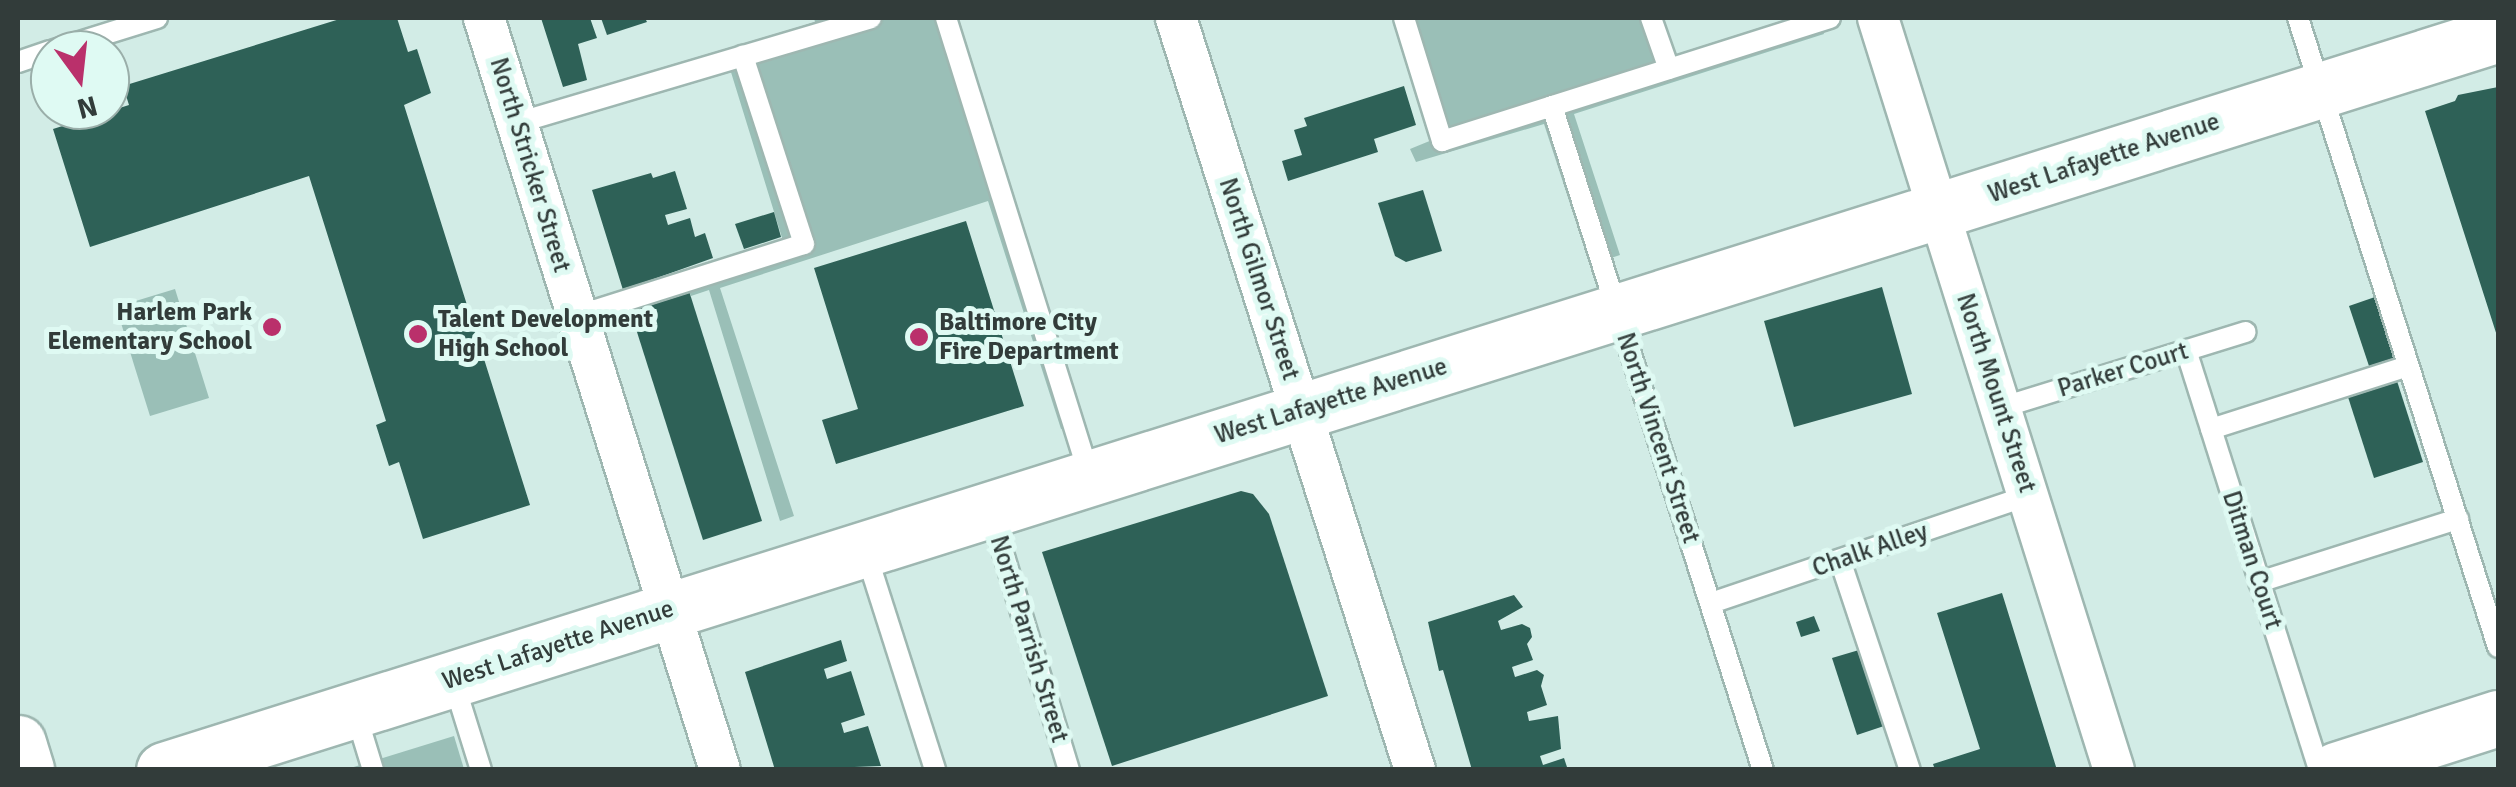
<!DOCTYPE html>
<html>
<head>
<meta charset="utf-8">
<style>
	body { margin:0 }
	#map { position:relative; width:2516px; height:787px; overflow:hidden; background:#d2ece6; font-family:Signika,sans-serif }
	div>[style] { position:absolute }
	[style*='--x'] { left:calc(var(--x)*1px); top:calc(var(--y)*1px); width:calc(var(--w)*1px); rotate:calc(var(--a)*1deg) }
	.green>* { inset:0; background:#9abfb7 }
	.building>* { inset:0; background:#2e6157 }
	.roads { filter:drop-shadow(2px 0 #9eb7b1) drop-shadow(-2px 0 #9eb7b1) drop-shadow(0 2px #9eb7b1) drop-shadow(0 -2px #9eb7b1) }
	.lane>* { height:20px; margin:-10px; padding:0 10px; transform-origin:10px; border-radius:10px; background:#fff }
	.street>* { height:40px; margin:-20px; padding:0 20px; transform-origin:20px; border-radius:20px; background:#fff }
	.secondary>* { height:55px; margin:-27.5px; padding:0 27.5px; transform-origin:27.5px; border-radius:27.5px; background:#fff }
	.dots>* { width:28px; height:28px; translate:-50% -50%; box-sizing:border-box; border:5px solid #dffaf3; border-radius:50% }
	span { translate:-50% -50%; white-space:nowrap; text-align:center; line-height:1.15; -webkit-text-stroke:10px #dffaf3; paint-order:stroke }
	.street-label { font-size:25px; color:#323c3a }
	.poi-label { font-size:25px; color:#323c3a; font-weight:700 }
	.right { translate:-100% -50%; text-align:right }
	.left { translate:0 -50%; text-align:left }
	.frame { position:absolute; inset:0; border:20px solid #323c3a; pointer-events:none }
	.north { position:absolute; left:30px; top:30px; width:100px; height:100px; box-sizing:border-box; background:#dffaf3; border:2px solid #9aaea9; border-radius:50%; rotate:165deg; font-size:28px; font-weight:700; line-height:40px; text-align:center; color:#323c3a }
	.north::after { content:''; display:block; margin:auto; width:35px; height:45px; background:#ba306b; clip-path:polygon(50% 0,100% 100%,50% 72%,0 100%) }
</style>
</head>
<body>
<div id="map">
	<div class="green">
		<div style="clip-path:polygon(814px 18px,949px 18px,1078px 426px,1061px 429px,988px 201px,720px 288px,794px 516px,780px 521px,709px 290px,691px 296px,689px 291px,631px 309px,626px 289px,783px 241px,730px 69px,566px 101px,815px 22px)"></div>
		<div style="clip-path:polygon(1394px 18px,1663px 18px,1679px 63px,1819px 18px,1824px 34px,1574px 114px,1620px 255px,1590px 265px,1544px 124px,1416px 162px,1410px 149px,1432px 140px)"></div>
		<div style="clip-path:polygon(175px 289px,209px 398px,150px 416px,116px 307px)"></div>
		<div style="clip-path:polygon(454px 736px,464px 769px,344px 770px)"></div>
	</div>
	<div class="building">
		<div style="clip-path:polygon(343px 18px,397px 18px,408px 52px,417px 49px,431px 93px,404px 105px,530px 505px,423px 539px,399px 462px,389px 466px,376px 425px,386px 421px,309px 176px,90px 247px,53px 129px,129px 105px,123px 86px)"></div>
		<div style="clip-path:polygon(541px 18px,590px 18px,597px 38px,578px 44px,587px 80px,563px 87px)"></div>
		<div style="clip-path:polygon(601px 18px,645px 18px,647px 22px,607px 35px)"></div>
		<div style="clip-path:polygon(1404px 86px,1416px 125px,1374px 139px,1378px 152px,1288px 181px,1282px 161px,1302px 155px,1294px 130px,1307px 126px,1304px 118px)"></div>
		<div style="clip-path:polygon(2498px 87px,2498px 339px,2425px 111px,2455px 101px,2458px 95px)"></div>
		<div style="clip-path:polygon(675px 171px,687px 209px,665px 215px,668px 225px,690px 218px,695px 237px,705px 233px,713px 258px,623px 290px,592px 190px,651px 173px,653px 178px)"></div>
		<div style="clip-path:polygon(1423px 190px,1442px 251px,1406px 262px,1395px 256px,1378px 203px)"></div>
		<div style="clip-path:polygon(774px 212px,781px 237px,744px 249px,735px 224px)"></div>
		<div style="clip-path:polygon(966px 221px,1024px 406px,836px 464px,822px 420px,858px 409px,814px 268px)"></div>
		<div style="clip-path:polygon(1882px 287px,1912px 394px,1794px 427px,1764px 321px)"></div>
		<div style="clip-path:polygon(689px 291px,762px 521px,703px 540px,630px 310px)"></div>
		<div style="clip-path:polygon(2375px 297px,2396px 361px,2370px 369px,2349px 306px)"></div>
		<div style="clip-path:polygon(2397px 381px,2423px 462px,2374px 478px,2348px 397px)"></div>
		<div style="clip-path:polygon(1241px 491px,1253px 494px,1269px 514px,1328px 696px,1112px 766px,1042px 552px)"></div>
		<div style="clip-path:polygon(2002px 593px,2057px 770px,1935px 770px,1933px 764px,1980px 749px,1937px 613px)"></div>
		<div style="clip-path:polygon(1514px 595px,1523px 607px,1498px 621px,1501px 630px,1522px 624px,1530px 628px,1532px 637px,1527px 644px,1533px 660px,1512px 667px,1515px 677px,1537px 670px,1544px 675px,1541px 686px,1547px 705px,1527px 712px,1529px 721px,1558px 716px,1561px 749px,1540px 756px,1543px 765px,1564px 758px,1568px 770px,1472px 770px,1443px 670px,1439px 671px,1428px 622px)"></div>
		<div style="clip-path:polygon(1814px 616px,1820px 631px,1801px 637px,1796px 622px)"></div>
		<div style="clip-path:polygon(841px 640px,847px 661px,824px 669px,827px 679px,851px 671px,865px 715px,841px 723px,842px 726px,844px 733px,868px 726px,881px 766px,775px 770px,745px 672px)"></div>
		<div style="clip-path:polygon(1859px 650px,1884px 726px,1857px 735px,1832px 658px)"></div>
	</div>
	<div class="roads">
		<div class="lane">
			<div style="--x:946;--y:18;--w:478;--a:72.6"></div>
			<div style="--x:1404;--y:18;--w:129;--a:72.8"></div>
			<div style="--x:1442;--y:141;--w:407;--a:-17.6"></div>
			<div style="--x:1651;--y:18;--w:54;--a:70.6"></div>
			<div style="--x:2298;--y:18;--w:660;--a:72.36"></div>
			<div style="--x:54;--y:50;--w:108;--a:-17.3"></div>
			<div style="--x:18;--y:62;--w:34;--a:-19"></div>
			<div style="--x:1552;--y:106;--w:697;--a:72.37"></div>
			<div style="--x:517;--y:123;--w:369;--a:-16.5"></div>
			<div style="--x:577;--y:316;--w:238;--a:-17.6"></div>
			<div style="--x:804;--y:244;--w:198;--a:-108"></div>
			<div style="--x:2186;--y:350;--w:441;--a:72.4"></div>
			<div style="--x:2000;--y:408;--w:257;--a:-17.2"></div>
			<div style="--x:2211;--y:429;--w:207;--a:-17.7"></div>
			<div style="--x:990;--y:510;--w:272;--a:73.1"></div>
			<div style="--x:865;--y:550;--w:231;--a:72.3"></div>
			<div style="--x:1840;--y:560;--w:221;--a:71.6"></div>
			<div style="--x:2259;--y:582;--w:209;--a:-17.6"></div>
			<div style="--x:1711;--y:603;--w:335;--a:-18.7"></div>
			<div style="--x:453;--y:680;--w:94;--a:72.7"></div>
			<div style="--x:355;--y:711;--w:62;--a:73"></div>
		</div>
		<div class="street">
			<div style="--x:484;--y:18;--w:788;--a:72.58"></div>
			<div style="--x:1176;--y:18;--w:789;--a:72.37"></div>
			<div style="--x:1878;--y:18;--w:788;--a:72.58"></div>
		</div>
		<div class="secondary">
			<div style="--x:18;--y:743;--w:28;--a:73"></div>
			<div style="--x:164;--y:770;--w:2447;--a:-17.5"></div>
			<div style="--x:2336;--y:770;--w:170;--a:-17.8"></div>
		</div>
	</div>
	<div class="dots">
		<div style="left:272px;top:327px;background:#ba306b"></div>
		<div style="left:418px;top:334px;background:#ba306b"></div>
		<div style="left:919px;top:337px;background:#ba306b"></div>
	</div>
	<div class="street-label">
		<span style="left:2104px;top:158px;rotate:-18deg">West Lafayette Avenue</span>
		<span style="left:530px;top:165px;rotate:73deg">North Stricker Street</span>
		<span style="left:1259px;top:279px;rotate:72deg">North Gilmor Street</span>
		<span style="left:2123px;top:370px;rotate:-17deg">Parker Court</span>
		<span style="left:1996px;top:393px;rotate:72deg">North Mount Street</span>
		<span style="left:1331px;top:401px;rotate:-17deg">West Lafayette Avenue</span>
		<span style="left:1658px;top:438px;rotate:72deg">North Vincent Street</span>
		<span style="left:1870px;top:550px;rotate:-19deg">Chalk Alley</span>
		<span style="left:2252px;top:560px;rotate:72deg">Ditman Court</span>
		<span style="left:1029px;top:639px;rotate:73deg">North Parrish Street</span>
		<span style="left:558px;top:645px;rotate:-18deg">West Lafayette Avenue</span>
	</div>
	<div class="poi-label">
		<span class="right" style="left:252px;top:327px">Harlem Park<br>Elementary School</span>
		<span class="left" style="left:438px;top:334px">Talent Development<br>High School</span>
		<span class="left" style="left:939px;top:337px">Baltimore City<br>Fire Department</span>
	</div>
	<div class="frame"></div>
	<div class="north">N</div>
</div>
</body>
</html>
